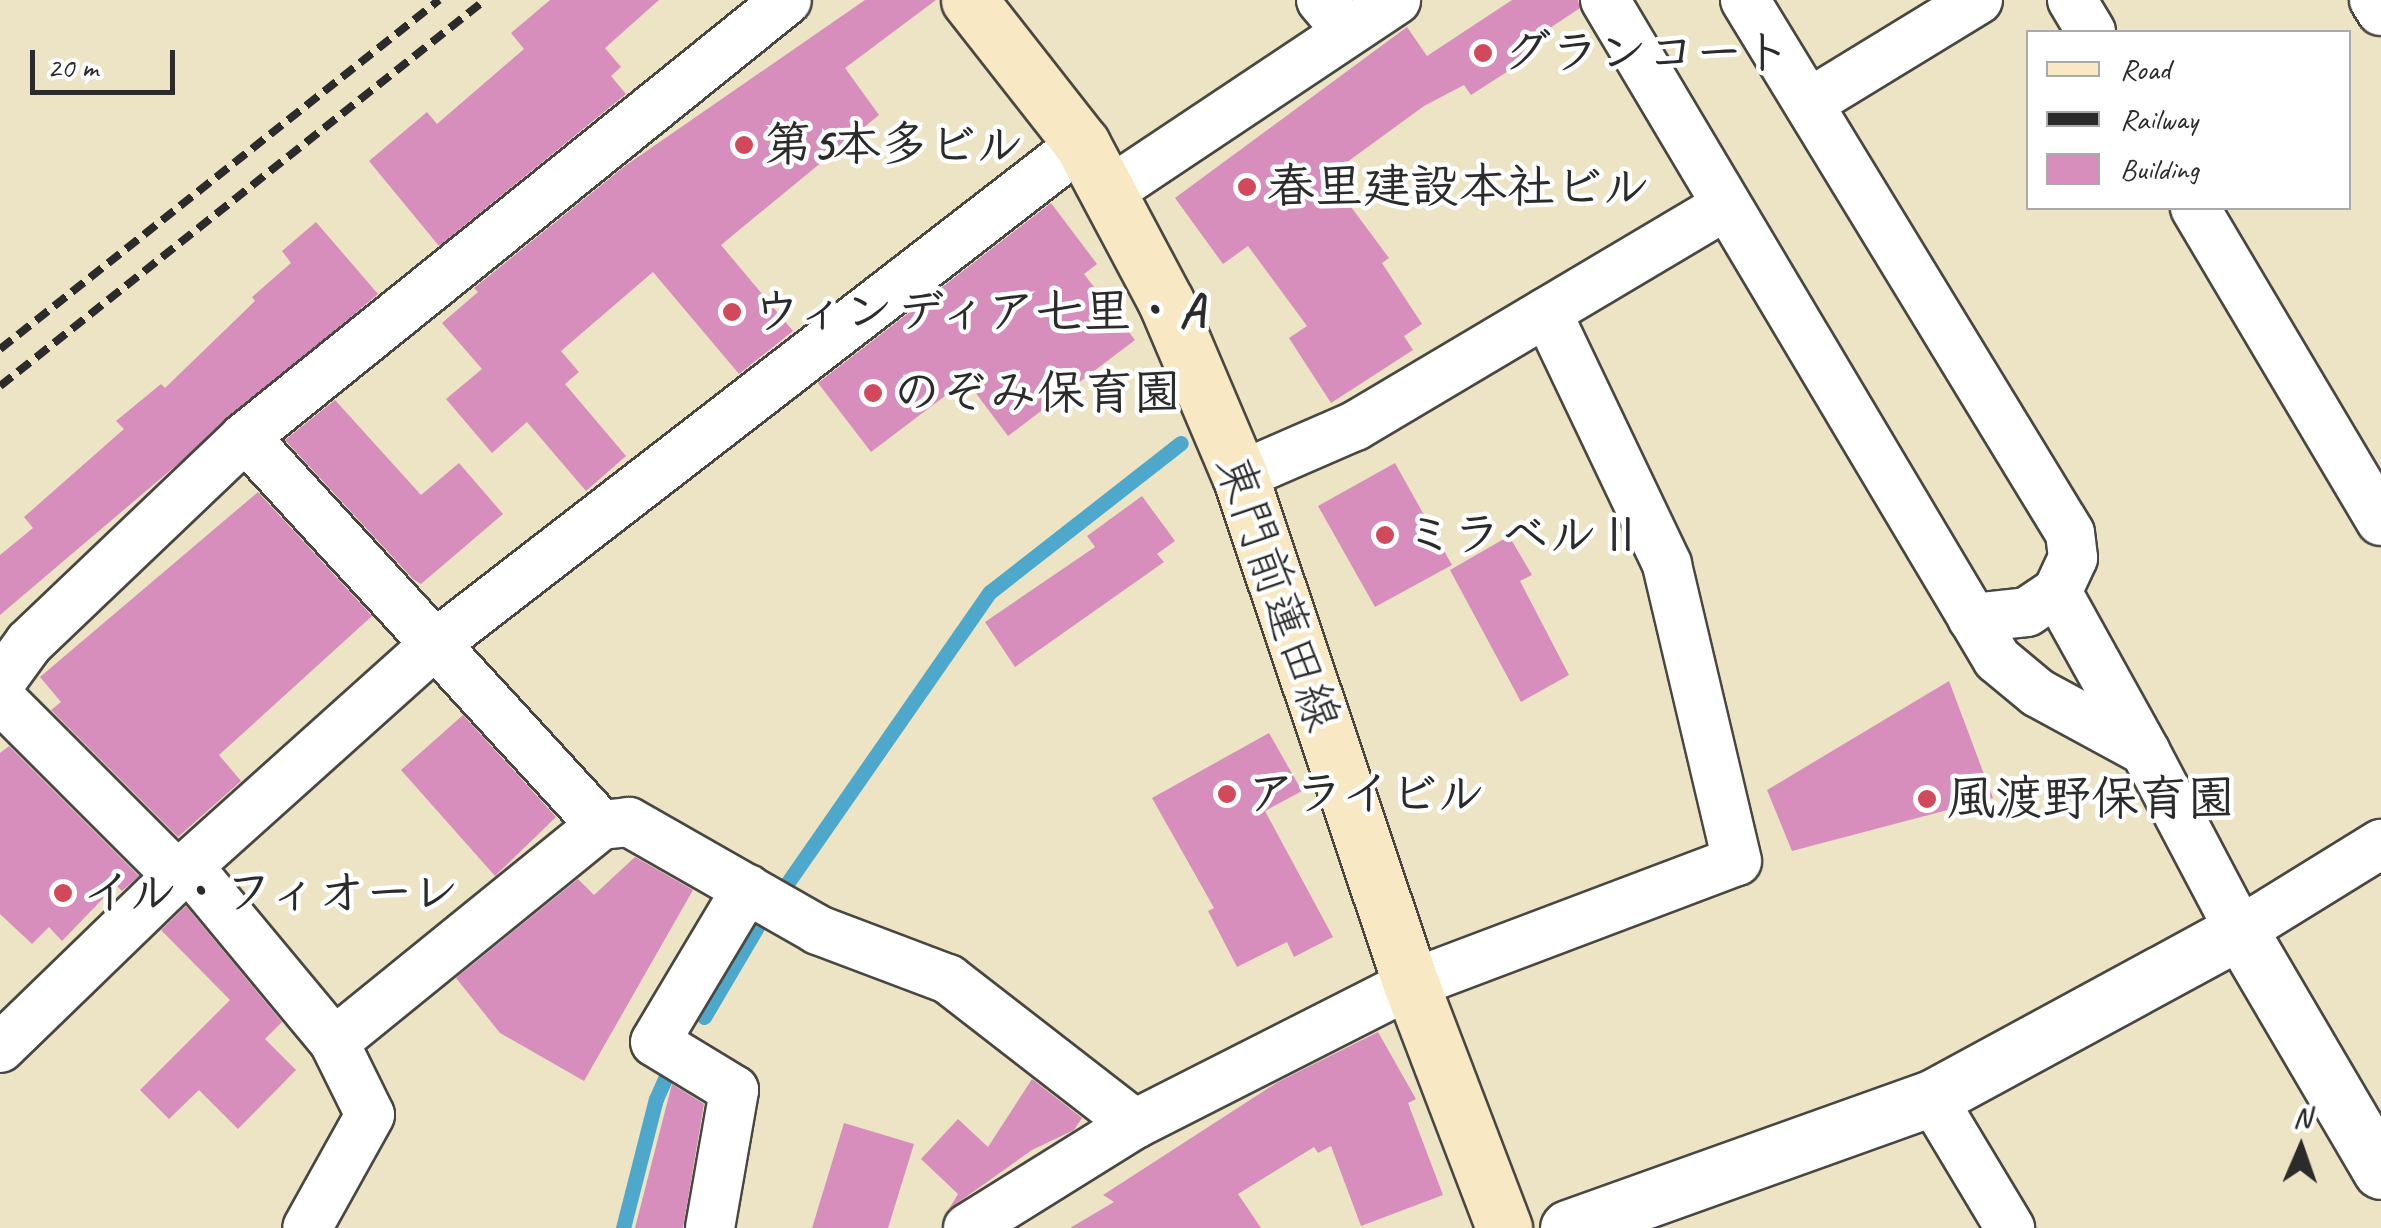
<!DOCTYPE html>
<html>
<head>
<meta charset="utf-8">
<style>
	body { margin:0 }
	#map { position:relative; width:2381px; height:1228px; overflow:hidden; background:#ece4c5; font-family:Caveat,"Klee One",sans-serif }
	div>[style] { position:absolute }
	[style*='--x'] { left:calc(var(--x)*1px); top:calc(var(--y)*1px); width:calc(var(--w)*1px); rotate:calc(var(--a)*1deg) }
	.stream>* { height:15px; margin:-7.5px; padding:0 7.5px; transform-origin:7.5px; border-radius:7.5px; background:#4ea8cb }
	.building>* { inset:0; background:#d88ebd }
	.roads { filter:drop-shadow(2px 0 #484742) drop-shadow(-2px 0 #484742) drop-shadow(0 2px #484742) drop-shadow(0 -2px #484742) }
	.minor>* { height:48px; margin:-24px; padding:0 24px; transform-origin:24px; border-radius:24px; background:#fff }
	.tertiary>* { height:55px; margin:-27.5px; padding:0 27.5px; transform-origin:27.5px; border-radius:27.5px; background:#fff }
	.secondary>* { height:55px; margin:-27.5px; padding:0 27.5px; transform-origin:27.5px; border-radius:27.5px; background:#f8e8c3 }
	.rail>* { height:8px; margin-top:-4px; transform-origin:0; background:repeating-linear-gradient(90deg,#2b2b2b 0 15px,transparent 0 23px) }
	.dots>* { width:28px; height:28px; translate:-50% -50%; box-sizing:border-box; border:5px solid #fff; border-radius:50% }
	span { translate:-50% -50%; white-space:nowrap; text-align:center; line-height:1.15; -webkit-text-stroke:9px #fff; paint-order:stroke }
	.poi-label { font-size:48px; color:#2b2b2b; font-weight:700 }
	.left { translate:0 -50%; text-align:left }
	.street-label { font-size:48px; color:#2b2b2b }
	.legend { position:absolute; left:2026px; top:30px; width:325px; height:180px; box-sizing:border-box; background:#fff; border:2px solid #aaa; margin:0; padding:12px 18px; list-style:none; font-size:30px; color:#2b2b2b }
	.legend li { display:flex; align-items:center; gap:20px; height:50px }
	.legend b { width:50px; border:2px solid #aaa }
	.north { position:absolute; left:2251px; top:1098px; width:100px; height:100px; -webkit-text-stroke:8px #fff; paint-order:stroke; rotate:2deg; font-size:28px; font-weight:700; line-height:40px; text-align:center; color:#2b2b2b }
	.north::after { content:''; display:block; margin:auto; width:35px; height:45px; background:#2b2b2b; clip-path:polygon(50% 0,100% 100%,50% 72%,0 100%) }
	.scale { position:absolute; left:30px; top:50px; width:145px; height:45px; box-sizing:border-box; border:5px solid #2b2b2b; border-top:0; padding-left:12px; font-size:30px; line-height:35px; white-space:nowrap; color:#2b2b2b; -webkit-text-stroke:8px #fff; paint-order:stroke }
</style>
</head>
<body>
<div id="map">
	<div class="stream">
		<div style="--x:786;--y:885;--w:357;--a:-55.2"></div>
		<div style="--x:990;--y:592;--w:242;--a:-38"></div>
		<div style="--x:704;--y:1017;--w:104;--a:-59.5"></div>
		<div style="--x:623;--y:1228;--w:133;--a:-75.7"></div>
		<div style="--x:656;--y:1099;--w:36;--a:-66"></div>
	</div>
	<div class="building">
		<div style="clip-path:polygon(550px 0,659px 0,605px 48px,621px 67px,611px 76px,626px 94px,439px 246px,369px 161px,427px 112px,437px 124px,524px 49px,511px 33px)"></div>
		<div style="clip-path:polygon(865px 0,936px 0,845px 68px,879px 115px,721px 245px,793px 331px,739px 374px,653px 272px,561px 351px,579px 372px,565px 384px,626px 456px,586px 491px,527px 422px,492px 453px,446px 399px,482px 369px,442px 323px,478px 292px,474px 288px,625px 166px)"></div>
		<div style="clip-path:polygon(1512px 0,1578px 0,1580px 8px,1532px 40px,1539px 51px,1471px 95px,1464px 85px,1424px 106px,1328px 176px,1389px 258px,1382px 263px,1422px 324px,1404px 336px,1413px 350px,1331px 403px,1289px 338px,1307px 326px,1248px 246px,1223px 264px,1175px 198px,1407px 27px,1427px 56px)"></div>
		<div style="clip-path:polygon(1051px 203px,1097px 264px,1084px 274px,1135px 340px,1008px 436px,966px 380px,871px 452px,818px 383px)"></div>
		<div style="clip-path:polygon(316px 222px,378px 294px,0 615px,0 555px,33px 528px,24px 517px,124px 429px,116px 421px,161px 384px,165px 388px,255px 301px,252px 297px,291px 263px,282px 251px)"></div>
		<div style="clip-path:polygon(335px 400px,421px 495px,459px 463px,503px 514px,421px 584px,413px 579px,285px 440px)"></div>
		<div style="clip-path:polygon(1395px 463px,1452px 565px,1375px 607px,1318px 506px)"></div>
		<div style="clip-path:polygon(258px 492px,372px 616px,219px 755px,241px 781px,178px 837px,51px 710px,61px 702px,40px 677px)"></div>
		<div style="clip-path:polygon(1142px 496px,1175px 541px,1157px 554px,1164px 562px,1015px 667px,985px 622px,1095px 547px,1087px 536px)"></div>
		<div style="clip-path:polygon(1509px 536px,1532px 575px,1520px 581px,1569px 675px,1521px 702px,1450px 570px)"></div>
		<div style="clip-path:polygon(1949px 681px,1993px 798px,1792px 851px,1767px 790px)"></div>
		<div style="clip-path:polygon(463px 715px,556px 817px,495px 876px,401px 770px)"></div>
		<div style="clip-path:polygon(1269px 733px,1302px 791px,1265px 811px,1333px 937px,1294px 957px,1287px 942px,1237px 967px,1208px 911px,1214px 908px,1152px 798px)"></div>
		<div style="clip-path:polygon(9px 746px,139px 876px,122px 891px,116px 885px,62px 941px,49px 927px,32px 944px,0 914px,0 753px)"></div>
		<div style="clip-path:polygon(635px 857px,693px 890px,584px 1081px,500px 1033px,456px 978px,578px 879px,594px 895px)"></div>
		<div style="clip-path:polygon(186px 906px,282px 1022px,265px 1039px,296px 1070px,238px 1129px,199px 1090px,169px 1119px,140px 1090px,230px 1000px,161px 930px)"></div>
		<div style="clip-path:polygon(1378px 1032px,1416px 1099px,1408px 1103px,1443px 1195px,1361px 1226px,1331px 1146px,1318px 1153px,1314px 1147px,1238px 1194px,1261px 1228px,1070px 1228px,1114px 1202px,1103px 1195px,1278px 1082px)"></div>
		<div style="clip-path:polygon(1032px 1079px,1082px 1118px,1074px 1130px,1032px 1150px,949px 1209px,958px 1194px,921px 1159px,958px 1119px,988px 1147px)"></div>
		<div style="clip-path:polygon(672px 1084px,704px 1104px,683px 1228px,635px 1228px)"></div>
		<div style="clip-path:polygon(844px 1123px,914px 1144px,888px 1228px,812px 1228px)"></div>
	</div>
	<div class="roads">
		<div class="minor">
			<div style="--x:1321;--y:0;--w:40;--a:50"></div>
			<div style="--x:1605;--y:0;--w:767;--a:59.25"></div>
			<div style="--x:1997;--y:659;--w:53;--a:39.7"></div>
			<div style="--x:2038;--y:693;--w:122;--a:28.5"></div>
			<div style="--x:2145;--y:751;--w:204;--a:62.2"></div>
			<div style="--x:2240;--y:931;--w:166;--a:-31.7"></div>
			<div style="--x:1745;--y:0;--w:624;--a:58.63"></div>
			<div style="--x:2070;--y:533;--w:25;--a:83"></div>
			<div style="--x:2073;--y:558;--w:38;--a:115"></div>
			<div style="--x:2057;--y:592;--w:182;--a:61"></div>
			<div style="--x:2072;--y:0;--w:37;--a:59"></div>
			<div style="--x:2374;--y:0;--w:13;--a:58"></div>
			<div style="--x:1809;--y:103;--w:198;--a:-31.4"></div>
			<div style="--x:1110;--y:191;--w:344;--a:-33.7"></div>
			<div style="--x:2195;--y:208;--w:364;--a:59.3"></div>
			<div style="--x:245;--y:437;--w:527;--a:47.46"></div>
			<div style="--x:1240;--y:476;--w:125;--a:-23.5"></div>
			<div style="--x:1355;--y:426;--w:430;--a:-30.7"></div>
			<div style="--x:1972;--y:618;--w:55;--a:-6.2"></div>
			<div style="--x:2027;--y:612;--w:36;--a:-34"></div>
			<div style="--x:0;--y:683;--w:49;--a:-54.1"></div>
			<div style="--x:29;--y:643;--w:298;--a:-43.6"></div>
			<div style="--x:245;--y:437;--w:696;--a:-38.88"></div>
			<div style="--x:0;--y:698;--w:252;--a:45"></div>
			<div style="--x:188;--y:866;--w:229;--a:50.3"></div>
			<div style="--x:334;--y:1042;--w:81;--a:63.7"></div>
			<div style="--x:370;--y:1115;--w:129;--a:119.1"></div>
			<div style="--x:334;--y:1042;--w:344;--a:-39.1"></div>
			<div style="--x:601;--y:825;--w:28;--a:-6"></div>
			<div style="--x:629;--y:822;--w:218;--a:29.7"></div>
			<div style="--x:818;--y:930;--w:139;--a:20.7"></div>
			<div style="--x:948;--y:979;--w:237;--a:37.8"></div>
			<div style="--x:1135;--y:1124;--w:309;--a:-26.9"></div>
			<div style="--x:1411;--y:984;--w:348;--a:-20.7"></div>
			<div style="--x:1737;--y:861;--w:305;--a:-103.3"></div>
			<div style="--x:1667;--y:564;--w:279;--a:-115.5"></div>
			<div style="--x:0;--y:1048;--w:262;--a:-44.1"></div>
			<div style="--x:188;--y:866;--w:331;--a:-41.9"></div>
			<div style="--x:434;--y:645;--w:819;--a:-37.71"></div>
			<div style="--x:1932;--y:1098;--w:152;--a:59"></div>
			<div style="--x:710;--y:1228;--w:140;--a:-80.1"></div>
			<div style="--x:734;--y:1090;--w:92;--a:-148.7"></div>
			<div style="--x:655;--y:1042;--w:179;--a:-59.1"></div>
			<div style="--x:968;--y:1228;--w:197;--a:-31.9"></div>
		</div>
		<div class="tertiary">
			<div style="--x:1568;--y:1228;--w:387;--a:-19.7"></div>
			<div style="--x:1932;--y:1098;--w:350;--a:-28.5"></div>
			<div style="--x:2240;--y:931;--w:278;--a:59.6"></div>
		</div>
		<div class="secondary">
			<div style="--x:969;--y:0;--w:183;--a:51.9"></div>
			<div style="--x:1082;--y:144;--w:179;--a:62"></div>
			<div style="--x:1166;--y:302;--w:189;--a:67"></div>
			<div style="--x:1240;--y:476;--w:536;--a:71.4"></div>
			<div style="--x:1411;--y:984;--w:261;--a:69.1"></div>
		</div>
	</div>
	<div class="rail">
		<div style="--x:0;--y:349;--w:561;--a:-38.48"></div>
		<div style="--x:0;--y:386;--w:620;--a:-38.52"></div>
	</div>
	<div class="dots">
		<div style="left:1483px;top:53px;background:#d1495b"></div>
		<div style="left:744px;top:145px;background:#d1495b"></div>
		<div style="left:1247px;top:187px;background:#d1495b"></div>
		<div style="left:732px;top:312px;background:#d1495b"></div>
		<div style="left:873px;top:393px;background:#d1495b"></div>
		<div style="left:1385px;top:535px;background:#d1495b"></div>
		<div style="left:1227px;top:794px;background:#d1495b"></div>
		<div style="left:1927px;top:799px;background:#d1495b"></div>
		<div style="left:63px;top:893px;background:#d1495b"></div>
	</div>
	<div class="poi-label">
		<span class="left" style="left:1503px;top:53px">グランコート</span>
		<span class="left" style="left:764px;top:145px">第5本多ビル</span>
		<span class="left" style="left:1267px;top:187px">春里建設本社ビル</span>
		<span class="left" style="left:752px;top:312px">ウィンディア七里・A</span>
		<span class="left" style="left:893px;top:393px">のぞみ保育園</span>
		<span class="left" style="left:1405px;top:535px">ミラベルⅡ</span>
		<span class="left" style="left:1247px;top:794px">アライビル</span>
		<span class="left" style="left:1947px;top:799px">風渡野保育園</span>
		<span class="left" style="left:83px;top:893px">イル・フィオーレ</span>
	</div>
	<div class="street-label">
		<span style="left:1278px;top:593px;rotate:71deg">東門前蓮田線</span>
	</div>
	<ul class="legend">
	<li><b style="height:12px;background:#f8e8c3"></b>Road</li>
	<li><b style="height:12px;background:#2b2b2b"></b>Railway</li>
	<li><b style="height:28px;background:#d88ebd"></b>Building</li>
	</ul>
	<div class="north">N</div>
	<div class="scale">20 m</div>
</div>
</body>
</html>
